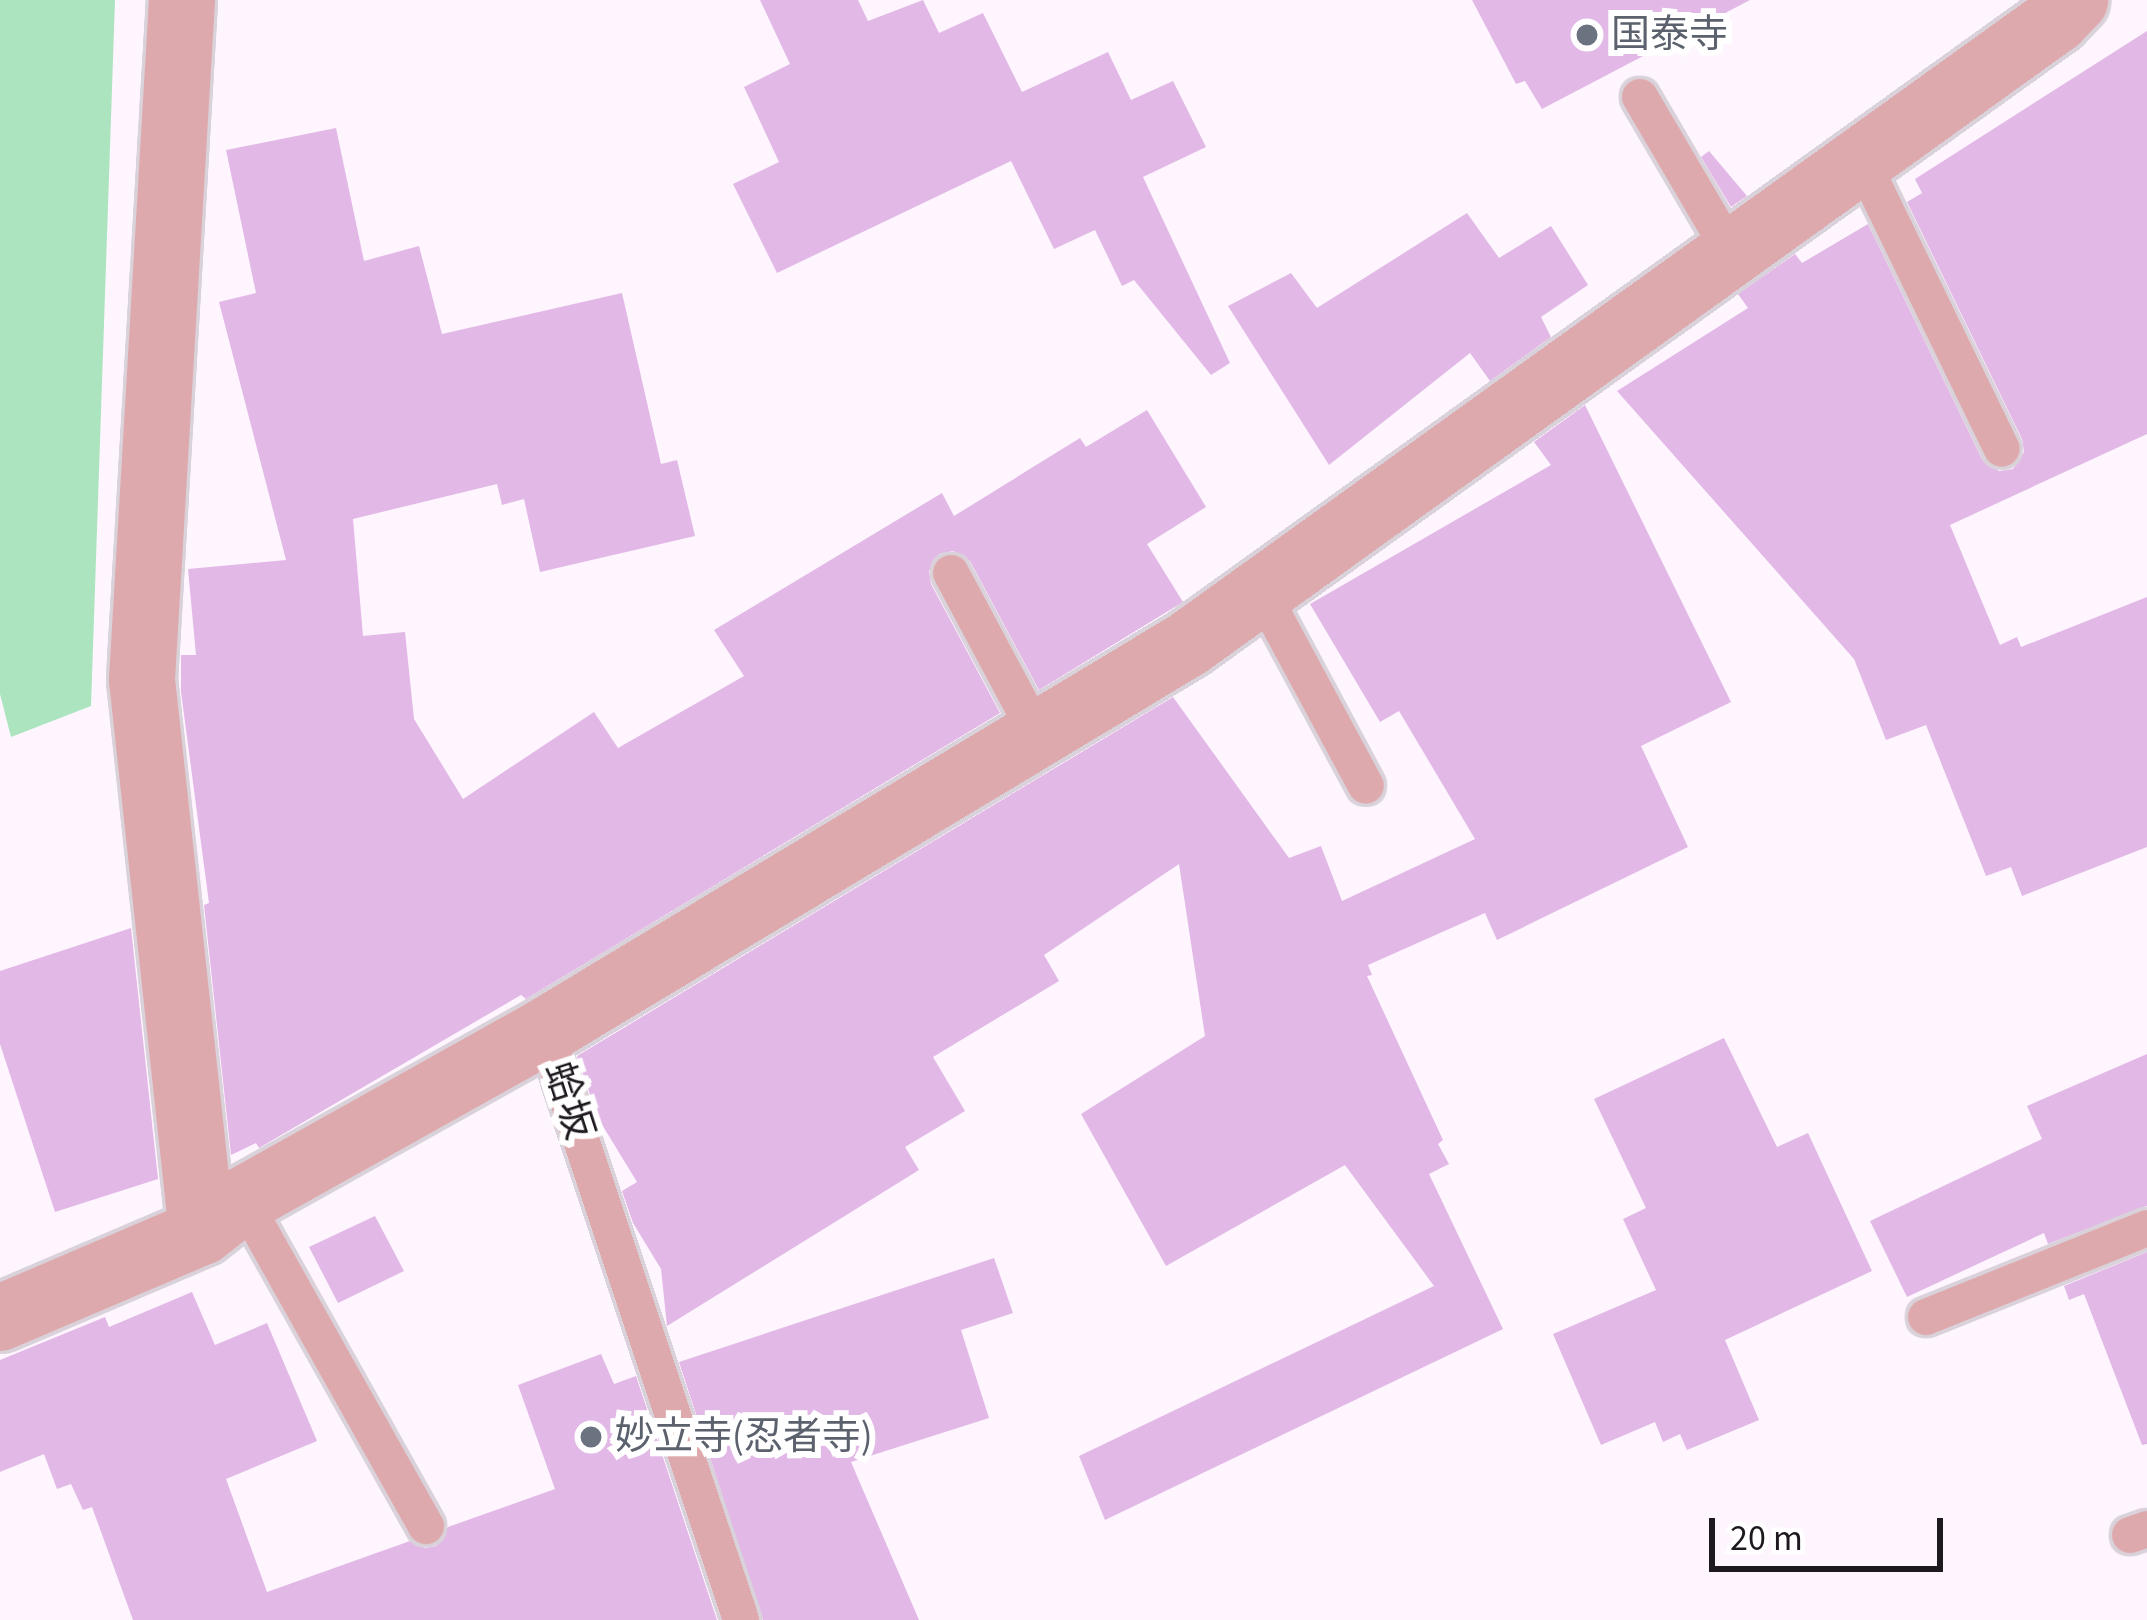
<!DOCTYPE html>
<html>
<head>
<meta charset="utf-8">
<style>
	body { margin:0 }
	#map { position:relative; width:2147px; height:1620px; overflow:hidden; background:#fef5fe; font-family:"Source Sans 3","Noto Sans JP",sans-serif }
	div>[style] { position:absolute }
	[style*='--x'] { left:calc(var(--x)*1px); top:calc(var(--y)*1px); width:calc(var(--w)*1px); rotate:calc(var(--a)*1deg) }
	.green>* { inset:0; background:#abe4be }
	.building>* { inset:0; background:#e2b8e7 }
	.roads { filter:drop-shadow(3px 0 #dad2da) drop-shadow(-3px 0 #dad2da) drop-shadow(0 3px #dad2da) drop-shadow(0 -3px #dad2da) }
	.lane>* { height:36px; margin:-18px; padding:0 18px; transform-origin:18px; border-radius:18px; background:#dea9ac }
	.street>* { height:66px; margin:-33px; padding:0 33px; transform-origin:33px; border-radius:33px; background:#dea9ac }
	.dots>* { width:33px; height:33px; translate:-50% -50%; box-sizing:border-box; border:6px solid #fff; border-radius:50% }
	span { translate:-50% -50%; white-space:nowrap; text-align:center; line-height:1.15; -webkit-text-stroke:12px #fff; paint-order:stroke }
	.worship-label { font-size:39px; color:#5b616d }
	.left { translate:0 -50%; text-align:left }
	.street-label { font-size:39px; color:#1e191f }
	.scale { position:absolute; left:1709px; top:1518px; width:234px; height:54px; box-sizing:border-box; border:6px solid #1e191f; border-top:0; padding-left:15px; font-size:36px; line-height:42px; white-space:nowrap; color:#1e191f; -webkit-text-stroke:9px #fff; paint-order:stroke }
</style>
</head>
<body>
<div id="map">
	<div class="green">
		<div style="clip-path:polygon(0 0,115px 0,91px 706px,11px 737px,0 694px)"></div>
	</div>
	<div class="building">
		<div style="clip-path:polygon(760px 0,858px 0,868px 21px,923px 0,939px 33px,983px 13px,1022px 92px,1108px 52px,1131px 100px,1173px 81px,1206px 147px,1143px 177px,1230px 363px,1211px 375px,1134px 280px,1122px 286px,1095px 230px,1054px 249px,1011px 161px,777px 273px,733px 184px,779px 162px,744px 87px,790px 64px)"></div>
		<div style="clip-path:polygon(1472px 0,1750px 0,1542px 109px,1525px 81px,1516px 84px)"></div>
		<div style="clip-path:polygon(2147px 31px,2147px 434px,1950px 525px,2000px 645px,2017px 637px,2021px 647px,2147px 597px,2147px 847px,2022px 896px,2011px 867px,1986px 876px,1926px 725px,1886px 740px,1854px 659px,1617px 391px,1748px 308px,1738px 294px,1795px 254px,1802px 263px,1868px 224px,1982px 459px,1999px 471px,2013px 469px,2024px 452px,2022px 439px,1907px 202px,1922px 193px,1915px 179px)"></div>
		<div style="clip-path:polygon(336px 128px,364px 261px,419px 246px,442px 334px,622px 293px,661px 464px,677px 460px,695px 536px,540px 572px,524px 499px,502px 505px,497px 484px,353px 519px,363px 636px,405px 632px,414px 719px,463px 799px,594px 712px,618px 748px,744px 676px,714px 630px,942px 493px,954px 516px,1080px 438px,1086px 447px,1147px 410px,1206px 507px,1147px 544px,1183px 602px,1039px 690px,970px 561px,953px 551px,939px 554px,929px 571px,931px 584px,1000px 713px,526px 999px,521px 995px,259px 1148px,256px 1143px,231px 1155px,204px 905px,209px 903px,181px 692px,181px 655px,196px 655px,188px 569px,286px 560px,219px 302px,256px 293px,226px 150px)"></div>
		<div style="clip-path:polygon(1709px 151px,1747px 196px,1731px 207px,1701px 157px)"></div>
		<div style="clip-path:polygon(1467px 213px,1499px 258px,1551px 226px,1588px 285px,1541px 317px,1551px 337px,1490px 381px,1470px 353px,1329px 465px,1228px 306px,1291px 273px,1317px 308px)"></div>
		<div style="clip-path:polygon(1585px 405px,1731px 702px,1641px 746px,1688px 847px,1497px 940px,1485px 913px,1368px 965px,1372px 975px,1367px 976px,1443px 1140px,1438px 1144px,1449px 1164px,1429px 1174px,1503px 1329px,1105px 1520px,1079px 1456px,1434px 1286px,1345px 1165px,1166px 1266px,1081px 1114px,1205px 1036px,1179px 864px,1044px 955px,1059px 981px,933px 1057px,965px 1111px,905px 1147px,919px 1170px,667px 1326px,661px 1269px,633px 1223px,622px 1191px,637px 1182px,598px 1118px,577px 1056px,1173px 697px,1289px 858px,1321px 846px,1342px 901px,1475px 839px,1399px 711px,1380px 722px,1310px 604px,1551px 465px,1534px 442px)"></div>
		<div style="clip-path:polygon(131px 928px,158px 1179px,55px 1212px,0 1044px,0 971px)"></div>
		<div style="clip-path:polygon(1724px 1038px,1777px 1147px,1808px 1133px,1872px 1271px,1725px 1340px,1759px 1420px,1687px 1450px,1680px 1434px,1663px 1442px,1655px 1422px,1601px 1445px,1553px 1334px,1656px 1290px,1623px 1219px,1646px 1208px,1594px 1099px)"></div>
		<div style="clip-path:polygon(2147px 1054px,2147px 1206px,2048px 1244px,2044px 1233px,1907px 1297px,1870px 1221px,2042px 1139px,2027px 1106px)"></div>
		<div style="clip-path:polygon(375px 1216px,404px 1271px,338px 1303px,309px 1247px)"></div>
		<div style="clip-path:polygon(2147px 1252px,2147px 1444px,2142px 1445px,2084px 1294px,2069px 1300px,2064px 1286px)"></div>
		<div style="clip-path:polygon(994px 1258px,1013px 1313px,961px 1330px,989px 1418px,851px 1462px,919px 1620px,763px 1620px,679px 1362px)"></div>
		<div style="clip-path:polygon(192px 1292px,215px 1345px,267px 1323px,317px 1441px,226px 1479px,267px 1592px,410px 1541px,425px 1548px,436px 1546px,448px 1527px,555px 1489px,518px 1385px,601px 1354px,614px 1384px,636px 1376px,717px 1620px,133px 1620px,92px 1507px,83px 1510px,71px 1484px,57px 1489px,44px 1454px,0 1472px,0 1360px,105px 1317px,109px 1327px)"></div>
	</div>
	<div class="roads">
		<div class="lane">
			<div style="--x:1640;--y:97;--w:180;--a:59.6"></div>
			<div style="--x:1861;--y:159;--w:322;--a:64.1"></div>
			<div style="--x:951;--y:573;--w:183;--a:61.9"></div>
			<div style="--x:1261;--y:591;--w:221;--a:61.7"></div>
			<div style="--x:545;--y:1031;--w:621;--a:71.59"></div>
			<div style="--x:243;--y:1200;--w:374;--a:60.7"></div>
			<div style="--x:1926;--y:1317;--w:238;--a:-21.9"></div>
			<div style="--x:2130;--y:1535;--w:18;--a:-19"></div>
		</div>
		<div class="street">
			<div style="--x:182;--y:0;--w:681;--a:93.37"></div>
			<div style="--x:142;--y:680;--w:555;--a:83.8"></div>
			<div style="--x:0;--y:1318;--w:220;--a:-23.1"></div>
			<div style="--x:202;--y:1232;--w:52;--a:-38"></div>
			<div style="--x:243;--y:1200;--w:346;--a:-29.2"></div>
			<div style="--x:545;--y:1031;--w:750;--a:-31.04"></div>
			<div style="--x:1188;--y:644;--w:1069;--a:-35.71"></div>
			<div style="--x:2056;--y:20;--w:28;--a:-46"></div>
		</div>
	</div>
	<div class="dots">
		<div style="left:1587px;top:35px;background:#6b7280"></div>
		<div style="left:591px;top:1437px;background:#6b7280"></div>
	</div>
	<div class="worship-label">
		<span class="left" style="left:1611px;top:35px">国泰寺</span>
		<span class="left" style="left:615px;top:1437px">妙立寺(忍者寺)</span>
	</div>
	<div class="street-label">
		<span style="left:568px;top:1101px;rotate:72deg">蛤坂</span>
	</div>
	<div class="scale">20 m</div>
</div>
</body>
</html>
